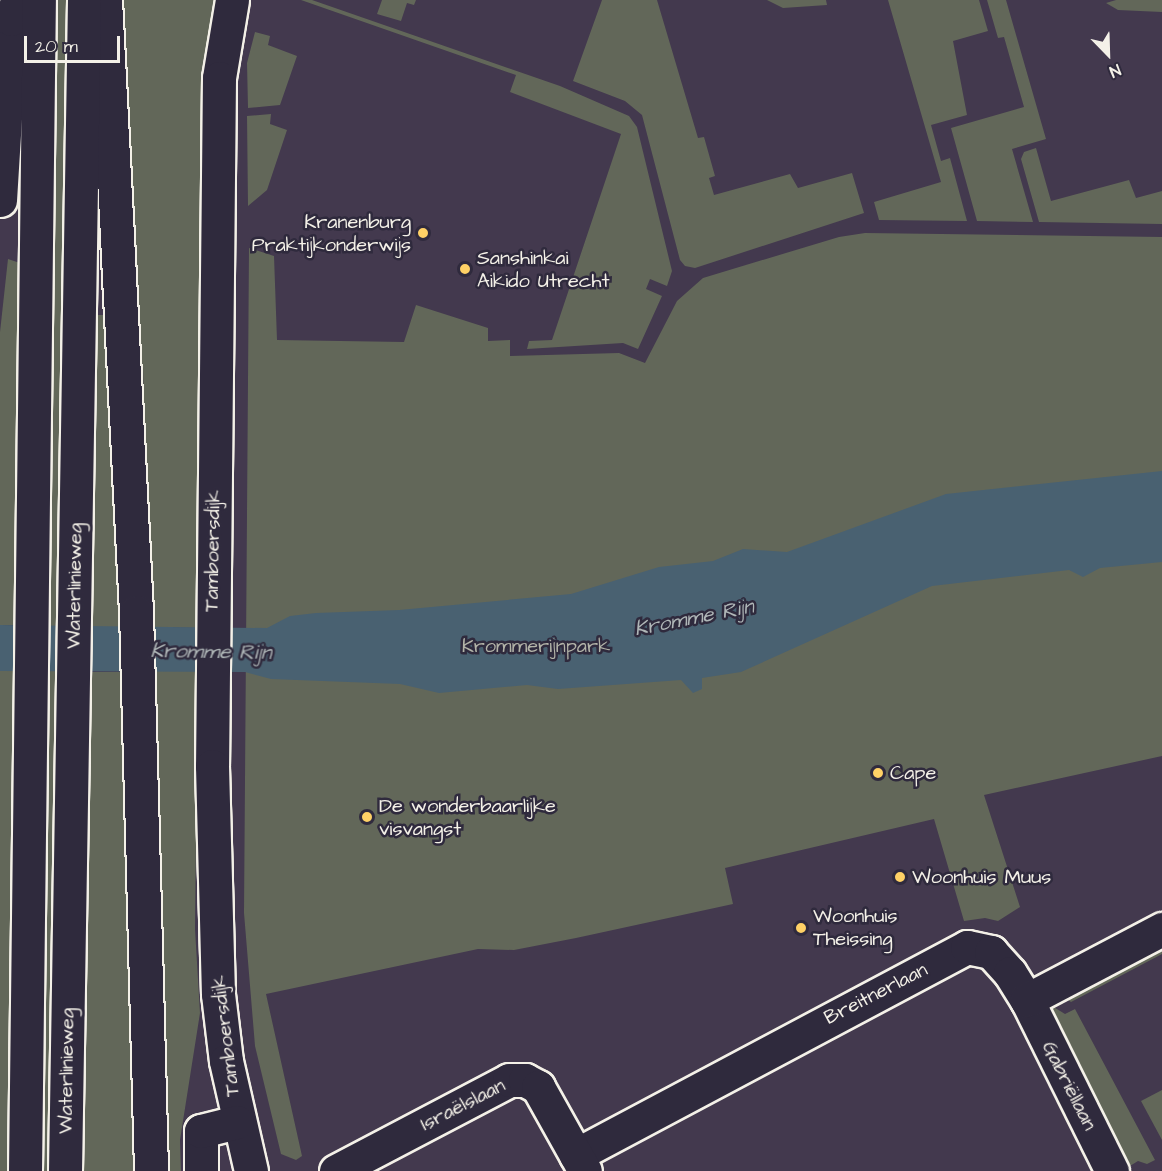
<!DOCTYPE html>
<html>
<head>
<meta charset="utf-8">
<style>
	body { margin:0 }
	#map { position:relative; width:1162px; height:1171px; overflow:hidden; background:#43394e; font-family:"Architects Daughter",sans-serif }
	div>[style] { position:absolute }
	[style*='--x'] { left:calc(var(--x)*1px); top:calc(var(--y)*1px); width:calc(var(--w)*1px); rotate:calc(var(--a)*1deg) }
	.green>* { inset:0; background:#626759 }
	.water>* { inset:0; background:#496171 }
	.roads { filter:drop-shadow(2px 0 #f4f1e8) drop-shadow(-2px 0 #f4f1e8) drop-shadow(0 2px #f4f1e8) drop-shadow(0 -2px #f4f1e8) }
	.minor>* { height:33px; margin:-16.5px; padding:0 16.5px; transform-origin:16.5px; border-radius:16.5px; background:#2f2a3d }
	.major>* { height:33px; margin:-16.5px; padding:0 16.5px; transform-origin:16.5px; border-radius:16.5px; background:#2f2a3d }
	.dots>* { width:16px; height:16px; translate:-50% -50%; box-sizing:border-box; border:3px solid #2f2a3d; border-radius:50% }
	span { translate:-50% -50%; white-space:nowrap; text-align:center; line-height:1.15; -webkit-text-stroke:5px #2f2a3d; paint-order:stroke }
	.poi-label { font-size:20px; color:#f4f1e8 }
	.right { translate:-100% -50%; text-align:right }
	.left { translate:0 -50%; text-align:left }
	.street-label { font-size:20px; color:#f4f1e8 }
	.park-label { font-size:20px; color:#b2b3a8 }
	.water-label { font-size:21px; color:#b0b7b8; font-style:italic }
	.north { position:absolute; left:1078px; top:24px; width:60px; height:60px; -webkit-text-stroke:4px #2f2a3d; paint-order:stroke; rotate:157deg; font-size:16px; font-weight:700; line-height:24px; text-align:center; color:#f4f1e8 }
	.north::after { content:''; display:block; margin:auto; width:21px; height:27px; background:#f4f1e8; clip-path:polygon(50% 0,100% 100%,50% 72%,0 100%) }
	.scale { position:absolute; left:24px; top:36px; width:96px; height:27px; box-sizing:border-box; border:3px solid #f4f1e8; border-top:0; padding-left:8px; font-size:18px; line-height:21px; white-space:nowrap; color:#f4f1e8; -webkit-text-stroke:4px #2f2a3d; paint-order:stroke }
</style>
</head>
<body>
<div id="map">
	<div class="green">
		<div style="clip-path:polygon(55px 0,67px 0,52px 1171px,39px 1171px)"></div>
		<div style="clip-path:polygon(117px 0,215px 0,203px 63px,206px 106px,197px 473px,199px 628px,148px 627px,143px 366px,135px 359px)"></div>
		<div style="clip-path:polygon(301px 0,312px 0,560px 86px,629px 116px,637px 127px,672px 271px,667px 286px,650px 279px,646px 289px,662px 296px,638px 349px,623px 343px,527px 349px,529px 341px,552px 340px,621px 134px,510px 92px,516px 75px)"></div>
		<div style="clip-path:polygon(382px 0,416px 0,414px 5px,407px 3px,401px 21px,377px 14px)"></div>
		<div style="clip-path:polygon(602px 0,657px 0,698px 138px,704px 137px,715px 176px,709px 178px,714px 195px,790px 174px,798px 188px,852px 173px,864px 213px,695px 268px,685px 266px,680px 260px,642px 115px,625px 101px,573px 81px)"></div>
		<div style="clip-path:polygon(767px 0,826px 0,827px 5px,783px 8px)"></div>
		<div style="clip-path:polygon(888px 0,979px 0,988px 31px,953px 41px,967px 115px,931px 125px,941px 161px,950px 158px,967px 221px,879px 220px,874px 202px,941px 182px)"></div>
		<div style="clip-path:polygon(987px 0,1006px 0,1046px 139px,1012px 149px,1033px 222px,977px 221px,951px 128px,1024px 107px,1004px 37px,998px 38px)"></div>
		<div style="clip-path:polygon(1116px 0,1162px 0,1162px 12px,1118px 10px,1106px 3px)"></div>
		<div style="clip-path:polygon(255px 32px,270px 36px,268px 45px,297px 56px,280px 105px,248px 108px,247px 63px)"></div>
		<div style="clip-path:polygon(271px 114px,270px 124px,287px 130px,267px 190px,248px 206px,247px 116px)"></div>
		<div style="clip-path:polygon(1036px 148px,1051px 201px,1129px 180px,1136px 198px,1162px 191px,1162px 224px,1039px 222px,1021px 159px,1024px 152px)"></div>
		<div style="clip-path:polygon(865px 233px,1162px 237px,1162px 756px,984px 795px,1020px 907px,998px 921px,985px 918px,964px 921px,934px 819px,725px 868px,733px 904px,576px 938px,514px 950px,478px 949px,266px 994px,302px 1156px,296px 1160px,281px 1154px,255px 1046px,244px 913px,249px 248px,274px 256px,277px 340px,404px 342px,416px 305px,488px 328px,488px 341px,510px 340px,510px 356px,619px 353px,645px 363px,677px 301px,703px 278px,839px 237px)"></div>
		<div style="clip-path:polygon(8px 259px,20px 263px,14px 625px,0 625px,0 332px)"></div>
		<div style="clip-path:polygon(96px 315px,114px 315px,124px 627px,91px 627px)"></div>
		<div style="clip-path:polygon(0 671px,14px 671px,7px 1171px,0 1171px)"></div>
		<div style="clip-path:polygon(151px 671px,198px 671px,195px 929px,200px 1013px,180px 1140px,181px 1171px,165px 1171px)"></div>
		<div style="clip-path:polygon(90px 672px,123px 672px,136px 1171px,84px 1171px)"></div>
		<div style="clip-path:polygon(1162px 942px,1162px 954px,1071px 1002px,1061px 995px)"></div>
		<div style="clip-path:polygon(1052px 1006px,1065px 1014px,1075px 1009px,1155px 1160px,1147px 1164px,1138px 1161px,1125px 1169px,1049px 1015px)"></div>
		<div style="clip-path:polygon(1162px 1090px,1162px 1140px,1141px 1101px)"></div>
	</div>
	<div class="water">
		<div style="clip-path:polygon(1162px 471px,1162px 562px,1100px 568px,1083px 577px,1069px 570px,932px 586px,741px 672px,702px 678px,702px 689px,693px 693px,681px 680px,558px 689px,527px 685px,439px 693px,400px 684px,271px 679px,245px 672px,0 671px,0 625px,267px 628px,290px 616px,316px 613px,399px 610px,571px 594px,659px 567px,713px 561px,743px 549px,787px 552px,946px 494px)"></div>
	</div>
	<div class="roads">
		<div class="minor">
			<div style="--x:232;--y:0;--w:79;--a:99.5"></div>
			<div style="--x:219;--y:78;--w:688;--a:90.58"></div>
			<div style="--x:212;--y:766;--w:228;--a:88.5"></div>
			<div style="--x:218;--y:994;--w:67;--a:83.2"></div>
			<div style="--x:226;--y:1061;--w:113;--a:77.2"></div>
			<div style="--x:1027;--y:1000;--w:191;--a:63.6"></div>
			<div style="--x:576;--y:1155;--w:443;--a:-28"></div>
			<div style="--x:967;--y:947;--w:25;--a:12"></div>
			<div style="--x:991;--y:952;--w:28;--a:48"></div>
			<div style="--x:1010;--y:973;--w:32;--a:58"></div>
			<div style="--x:1027;--y:1000;--w:153;--a:-27.7"></div>
			<div style="--x:201;--y:1171;--w:40;--a:-90"></div>
			<div style="--x:201;--y:1131;--w:37;--a:-14"></div>
			<div style="--x:336;--y:1171;--w:195;--a:-27.7"></div>
			<div style="--x:509;--y:1080;--w:16;--a:0"></div>
			<div style="--x:525;--y:1080;--w:15;--a:28"></div>
			<div style="--x:538;--y:1087;--w:96;--a:60.8"></div>
		</div>
		<div class="major">
			<div style="--x:105;--y:0;--w:613;--a:87.1"></div>
			<div style="--x:136;--y:612;--w:559;--a:88.46"></div>
			<div style="--x:0;--y:200;--w:181;--a:-86.5"></div>
			<div style="--x:11;--y:19;--w:20;--a:-72"></div>
			<div style="--x:25;--y:1171;--w:1171;--a:-89.32"></div>
			<div style="--x:65;--y:1171;--w:1171;--a:-89.07"></div>
		</div>
	</div>
	<div class="dots">
		<div style="left:423px;top:233px;background:#ffd166"></div>
		<div style="left:465px;top:269px;background:#ffd166"></div>
		<div style="left:878px;top:773px;background:#ffd166"></div>
		<div style="left:367px;top:817px;background:#ffd166"></div>
		<div style="left:900px;top:877px;background:#ffd166"></div>
		<div style="left:801px;top:928px;background:#ffd166"></div>
	</div>
	<div class="poi-label">
		<span class="right" style="left:411px;top:234px">Kranenburg<br>Praktijkonderwijs</span>
		<span class="left" style="left:477px;top:270px">Sanshinkai<br>Aikido Utrecht</span>
		<span class="left" style="left:890px;top:773px">Cape</span>
		<span class="left" style="left:379px;top:818px">De wonderbaarlijke<br>visvangst</span>
		<span class="left" style="left:912px;top:877px">Woonhuis Muus</span>
		<span class="left" style="left:813px;top:928px">Woonhuis<br>Theissing</span>
	</div>
	<div class="street-label">
		<span style="left:213px;top:551px;rotate:-89deg">Tamboersdijk</span>
		<span style="left:75px;top:586px;rotate:-89deg">Waterlinieweg</span>
		<span style="left:876px;top:994px;rotate:-27deg">Breitnerlaan</span>
		<span style="left:226px;top:1036px;rotate:-97deg">Tamboersdijk</span>
		<span style="left:67px;top:1071px;rotate:-89deg">Waterlinieweg</span>
		<span style="left:1069px;top:1086px;rotate:63deg">Gabriëllaan</span>
		<span style="left:463px;top:1105px;rotate:-27deg">Israëlslaan</span>
	</div>
	<div class="park-label">
		<span style="left:536px;top:646px">Krommerijnpark</span>
	</div>
	<div class="water-label">
		<span style="left:694px;top:618px;rotate:-11deg">Kromme Rijn</span>
		<span style="left:211px;top:652px;rotate:1deg">Kromme Rijn</span>
	</div>
	<div class="north">N</div>
	<div class="scale">20 m</div>
</div>
</body>
</html>
